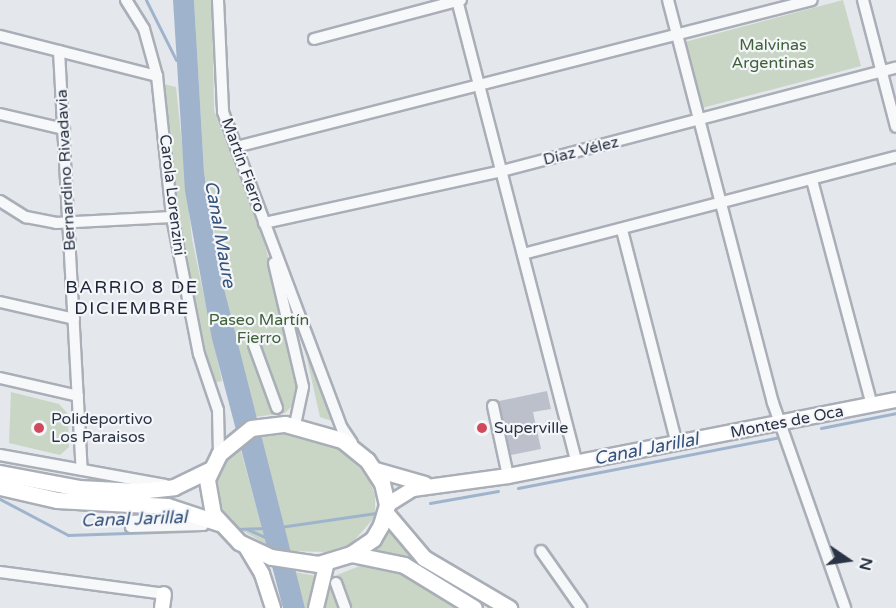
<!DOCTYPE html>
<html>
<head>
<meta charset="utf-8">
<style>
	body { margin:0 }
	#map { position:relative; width:896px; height:608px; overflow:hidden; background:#e4e7ec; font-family:"Varela Round",sans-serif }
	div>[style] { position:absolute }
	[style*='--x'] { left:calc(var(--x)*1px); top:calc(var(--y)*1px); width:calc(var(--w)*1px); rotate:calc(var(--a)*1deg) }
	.green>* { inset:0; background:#c9d6c5 }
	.water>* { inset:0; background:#9fb4cc }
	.stream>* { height:3px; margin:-1.5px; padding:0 1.5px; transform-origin:1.5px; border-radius:1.5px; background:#9fb4cc }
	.building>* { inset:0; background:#bbc0ca }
	.roads { filter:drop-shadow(2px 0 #a9aeb7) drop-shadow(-2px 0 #a9aeb7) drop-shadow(0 2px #a9aeb7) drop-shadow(0 -2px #a9aeb7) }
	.minor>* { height:10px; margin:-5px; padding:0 5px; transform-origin:5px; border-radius:5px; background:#f7f8fa }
	.major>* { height:14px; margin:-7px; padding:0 7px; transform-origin:7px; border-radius:7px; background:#fff }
	.highway>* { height:15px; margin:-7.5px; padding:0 7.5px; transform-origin:7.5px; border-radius:7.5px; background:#fff }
	.dots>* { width:16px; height:16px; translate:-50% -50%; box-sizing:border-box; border:3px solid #f4f6f9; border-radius:50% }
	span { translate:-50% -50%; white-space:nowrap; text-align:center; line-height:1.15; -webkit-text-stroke:4.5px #f4f6f9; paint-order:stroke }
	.park-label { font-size:16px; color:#3f6138 }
	.street-label { font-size:16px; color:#2b3445 }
	.poi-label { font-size:16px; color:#2b3445 }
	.left { translate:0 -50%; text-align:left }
	.water-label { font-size:18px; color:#34527a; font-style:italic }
	.neighbourhood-label { font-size:18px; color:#1d2536; letter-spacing:1.5px }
	.north { position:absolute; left:818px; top:530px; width:60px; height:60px; -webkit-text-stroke:4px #f4f6f9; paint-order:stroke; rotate:103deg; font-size:16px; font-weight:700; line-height:24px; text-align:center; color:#2b3445 }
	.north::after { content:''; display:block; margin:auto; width:21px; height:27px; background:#2b3445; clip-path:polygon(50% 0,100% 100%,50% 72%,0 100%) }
</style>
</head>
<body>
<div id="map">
	<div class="green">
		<div style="clip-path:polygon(194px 0,212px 0,214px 110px,265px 245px,296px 367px,296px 402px,285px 413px,253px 417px,232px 334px,204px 172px)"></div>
		<div style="clip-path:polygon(843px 0,861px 66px,702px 108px,685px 42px)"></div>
		<div style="clip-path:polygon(164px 84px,176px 87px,192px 239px,222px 381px,213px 383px,181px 238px)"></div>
		<div style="clip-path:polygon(311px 357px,332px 421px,320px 417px,307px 359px)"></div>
		<div style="clip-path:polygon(11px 392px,59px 404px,68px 414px,69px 447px,60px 455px,9px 443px)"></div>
		<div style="clip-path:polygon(288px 434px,338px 448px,368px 476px,375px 495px,375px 517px,351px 544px,325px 552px,289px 551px,259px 435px)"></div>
		<div style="clip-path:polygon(239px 444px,267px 545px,235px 526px,218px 502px,215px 479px,224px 457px)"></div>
		<div style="clip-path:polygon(391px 527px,409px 555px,437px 574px,435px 578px,404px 560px,372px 550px)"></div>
		<div style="clip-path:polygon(365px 564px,394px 567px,463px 608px,322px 608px,329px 578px)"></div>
		<div style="clip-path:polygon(295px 572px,316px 576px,311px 608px,305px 608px)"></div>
	</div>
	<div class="water">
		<div style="clip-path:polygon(173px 0,194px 0,204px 172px,218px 265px,305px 608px,283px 608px,212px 339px,185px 191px)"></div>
	</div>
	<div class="stream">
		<div style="--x:146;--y:0;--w:67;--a:63.4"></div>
		<div style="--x:821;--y:428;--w:76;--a:-11.3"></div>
		<div style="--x:518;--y:488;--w:267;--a:-11"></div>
		<div style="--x:0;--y:499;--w:77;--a:27.9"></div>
		<div style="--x:68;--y:535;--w:118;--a:-1.9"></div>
		<div style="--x:430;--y:503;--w:69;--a:-10"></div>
		<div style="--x:280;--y:527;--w:97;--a:-8.3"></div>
		<div style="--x:237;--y:529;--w:27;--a:-2"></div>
		<div style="--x:247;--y:529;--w:24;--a:24"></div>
	</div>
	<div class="building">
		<div style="clip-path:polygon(547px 391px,551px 409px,533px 412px,541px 449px,511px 455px,499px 401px)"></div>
	</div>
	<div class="roads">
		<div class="minor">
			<div style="--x:126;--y:0;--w:34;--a:58"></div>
			<div style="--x:144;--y:29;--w:49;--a:74.5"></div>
			<div style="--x:157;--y:76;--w:142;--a:83.9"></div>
			<div style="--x:172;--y:217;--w:140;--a:78.9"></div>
			<div style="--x:199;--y:354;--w:59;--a:71.3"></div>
			<div style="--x:218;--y:410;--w:44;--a:88.7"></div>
			<div style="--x:218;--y:0;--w:112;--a:87.4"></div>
			<div style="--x:223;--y:112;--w:338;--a:69.4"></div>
			<div style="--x:342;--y:428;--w:18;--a:56"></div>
			<div style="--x:457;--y:0;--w:478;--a:75.5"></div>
			<div style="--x:668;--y:0;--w:416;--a:75.4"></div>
			<div style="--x:773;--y:403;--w:217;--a:70.6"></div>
			<div style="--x:863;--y:0;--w:131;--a:75.4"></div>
			<div style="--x:0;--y:36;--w:162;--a:14.3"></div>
			<div style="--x:314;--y:39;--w:152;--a:-14.9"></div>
			<div style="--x:59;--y:51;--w:419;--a:86.9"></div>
			<div style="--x:0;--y:114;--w:66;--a:13.2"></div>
			<div style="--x:236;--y:147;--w:594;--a:-14.32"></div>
			<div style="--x:812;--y:180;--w:233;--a:75.1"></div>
			<div style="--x:0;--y:201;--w:31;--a:32"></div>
			<div style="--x:26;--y:217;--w:31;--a:11"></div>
			<div style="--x:56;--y:223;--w:116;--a:-3"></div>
			<div style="--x:264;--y:223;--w:244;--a:-12.3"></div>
			<div style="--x:502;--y:171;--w:407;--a:-14.7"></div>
			<div style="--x:622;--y:230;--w:221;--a:75.6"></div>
			<div style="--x:523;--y:254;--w:385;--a:-14.6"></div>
			<div style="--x:274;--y:263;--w:127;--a:76.8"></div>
			<div style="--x:303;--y:387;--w:39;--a:102"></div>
			<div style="--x:0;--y:302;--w:76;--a:12.9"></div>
			<div style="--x:254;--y:345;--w:67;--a:69.9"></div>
			<div style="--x:0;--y:378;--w:80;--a:13"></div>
			<div style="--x:493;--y:406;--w:72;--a:77.9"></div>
			<div style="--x:0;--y:455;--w:168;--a:10.3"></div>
			<div style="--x:186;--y:518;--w:55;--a:176.9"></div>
			<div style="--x:131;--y:521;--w:6;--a:90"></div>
			<div style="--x:131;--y:527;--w:72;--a:-1.6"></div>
			<div style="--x:203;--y:525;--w:9;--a:-90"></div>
			<div style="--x:541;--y:551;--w:70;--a:54.9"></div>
			<div style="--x:0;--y:572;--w:165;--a:7.6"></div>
			<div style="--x:336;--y:583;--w:27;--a:70"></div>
		</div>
		<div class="major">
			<div style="--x:376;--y:470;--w:51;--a:15.9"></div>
			<div style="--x:387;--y:505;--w:31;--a:-32"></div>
			<div style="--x:413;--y:489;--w:96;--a:-7.8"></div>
			<div style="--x:508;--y:476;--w:395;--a:-11.1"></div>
			<div style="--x:246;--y:547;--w:31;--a:59"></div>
			<div style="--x:262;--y:574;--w:36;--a:72"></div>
			<div style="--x:162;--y:608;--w:14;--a:-82"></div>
			<div style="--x:316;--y:608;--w:47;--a:-76.6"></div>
		</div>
		<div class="highway">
			<div style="--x:285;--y:424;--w:59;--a:15.7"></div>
			<div style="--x:342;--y:440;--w:32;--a:39"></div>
			<div style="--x:367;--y:460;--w:27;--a:57"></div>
			<div style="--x:382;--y:483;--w:23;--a:77"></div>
			<div style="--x:387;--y:505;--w:21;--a:107"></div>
			<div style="--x:381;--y:525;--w:16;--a:120"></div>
			<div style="--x:373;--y:539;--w:27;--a:146"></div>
			<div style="--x:351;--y:554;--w:34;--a:163"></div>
			<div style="--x:318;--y:564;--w:48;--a:-171.5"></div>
			<div style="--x:271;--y:557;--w:35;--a:-155"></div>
			<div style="--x:239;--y:542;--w:38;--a:-133"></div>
			<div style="--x:213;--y:514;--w:36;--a:-100"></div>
			<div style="--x:207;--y:479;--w:28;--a:-64"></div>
			<div style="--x:219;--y:454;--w:41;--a:-39.1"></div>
			<div style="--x:251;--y:428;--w:34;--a:-7"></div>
			<div style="--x:0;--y:473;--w:80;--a:10.8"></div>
			<div style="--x:79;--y:488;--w:59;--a:2.9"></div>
			<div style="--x:138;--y:491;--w:36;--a:-6"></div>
			<div style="--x:174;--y:487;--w:39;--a:-26"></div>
			<div style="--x:0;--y:487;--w:58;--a:12.8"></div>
			<div style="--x:57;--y:500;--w:110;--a:3.1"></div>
			<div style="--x:167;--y:506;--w:55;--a:18.1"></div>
			<div style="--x:386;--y:513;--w:59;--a:49.8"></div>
			<div style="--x:424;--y:558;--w:99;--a:30.5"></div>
			<div style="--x:351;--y:554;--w:54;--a:11.7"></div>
			<div style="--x:404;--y:565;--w:82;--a:31.6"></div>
		</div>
	</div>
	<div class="dots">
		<div style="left:39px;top:428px;background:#d1495b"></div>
		<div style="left:482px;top:428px;background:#d1495b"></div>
	</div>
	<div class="park-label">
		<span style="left:773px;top:54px">Malvinas<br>Argentinas</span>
		<span style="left:259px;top:329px">Paseo Martín<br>Fierro</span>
	</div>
	<div class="street-label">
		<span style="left:581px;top:151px;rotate:-14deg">Díaz Vélez</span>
		<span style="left:243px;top:165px;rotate:70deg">Martín Fierro</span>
		<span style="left:66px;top:170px;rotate:-93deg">Bernardino Rivadavia</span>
		<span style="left:172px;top:195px;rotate:83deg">Carola Lorenzini</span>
		<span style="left:787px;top:422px;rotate:-11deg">Montes de Oca</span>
	</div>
	<div class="poi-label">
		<span class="left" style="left:51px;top:428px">Polideportivo<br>Los Paraisos</span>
		<span class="left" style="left:494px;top:428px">Superville</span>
	</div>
	<div class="water-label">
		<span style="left:220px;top:234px;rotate:80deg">Canal Maure</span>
		<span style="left:646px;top:449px;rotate:-11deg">Canal Jarillal</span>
		<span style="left:134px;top:519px;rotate:-2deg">Canal Jarillal</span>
	</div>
	<div class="neighbourhood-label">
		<span style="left:132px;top:298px">BARRIO 8 DE<br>DICIEMBRE</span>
	</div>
	<div class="north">N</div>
</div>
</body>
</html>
